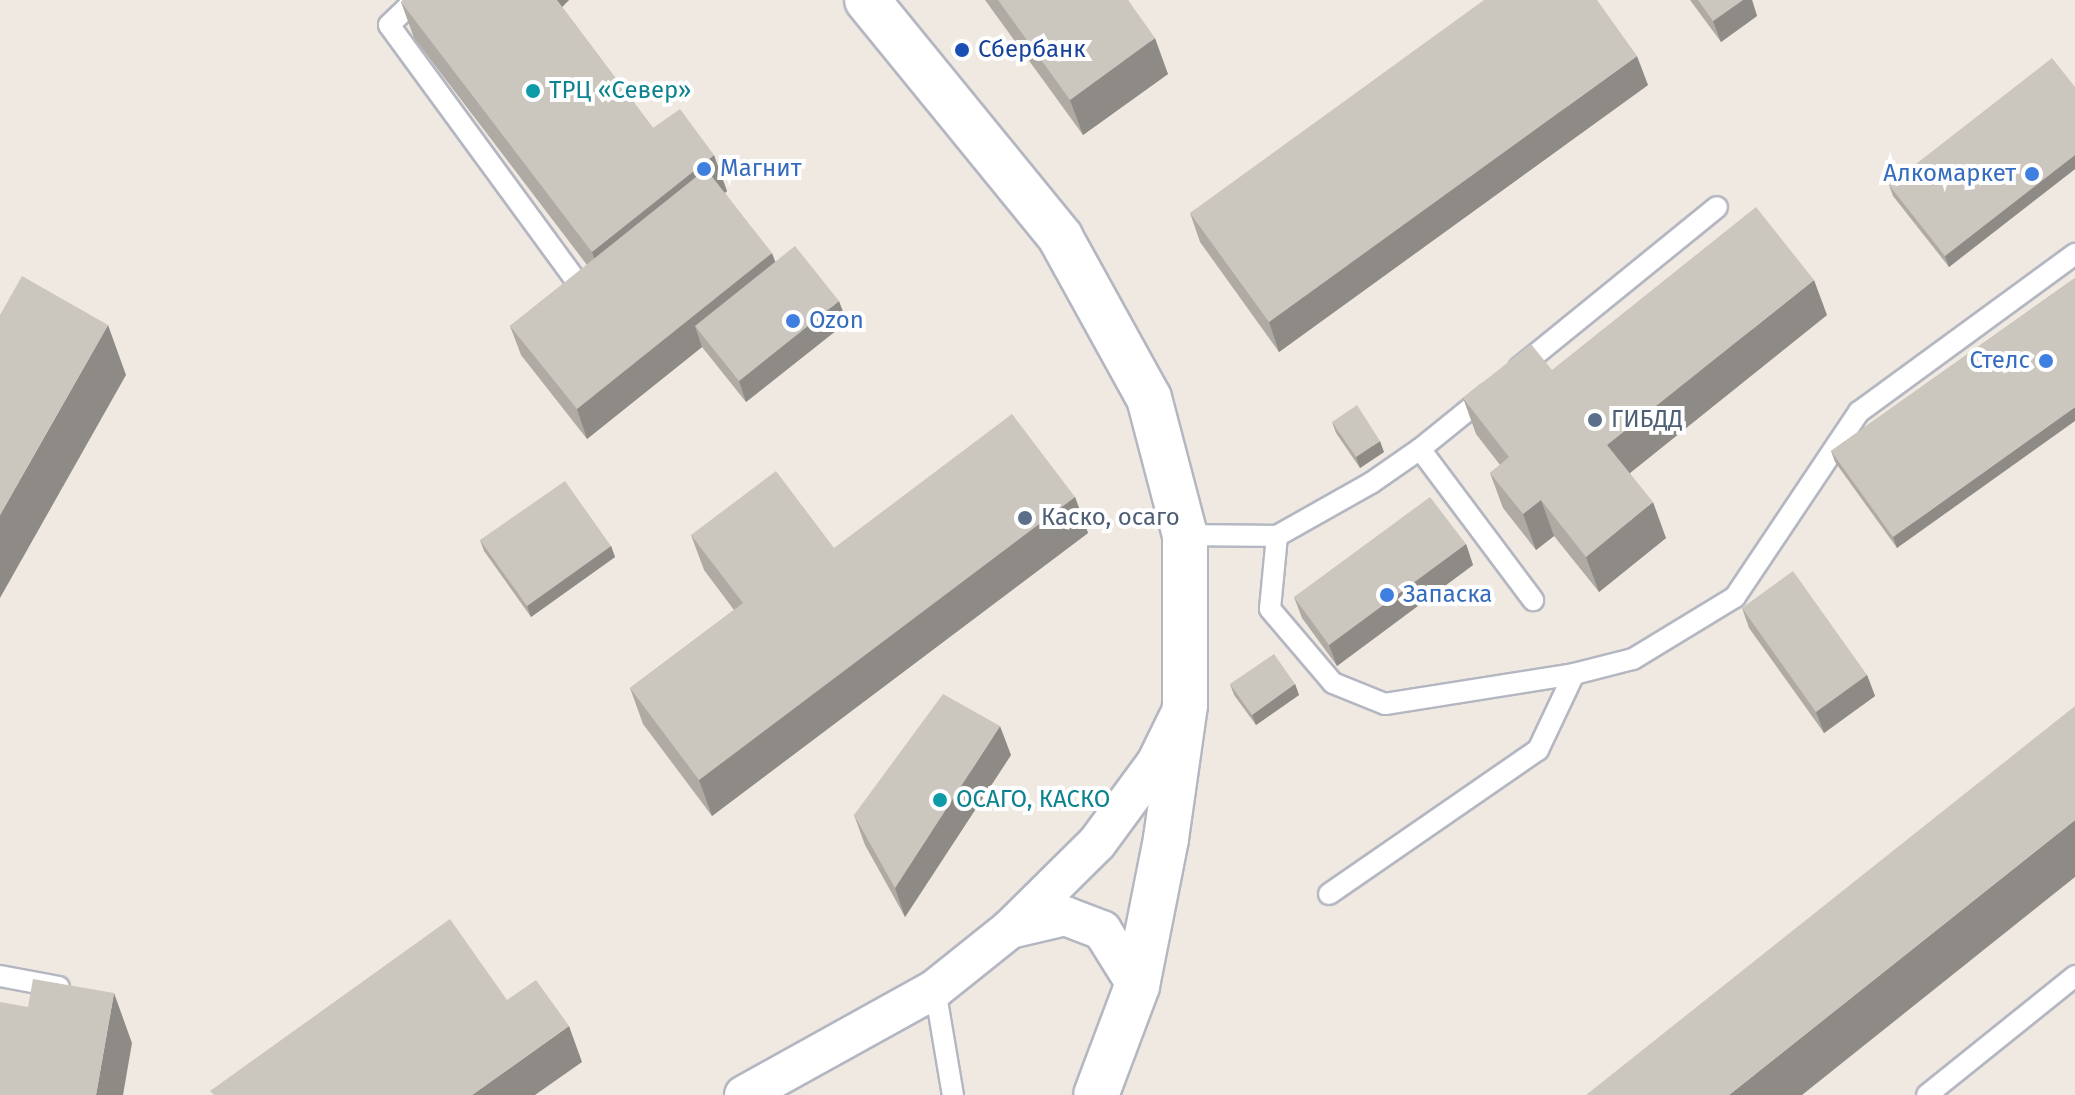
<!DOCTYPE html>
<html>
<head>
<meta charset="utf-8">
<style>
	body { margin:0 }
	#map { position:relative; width:2075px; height:1095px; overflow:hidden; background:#efe9e1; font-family:"Fira Sans",sans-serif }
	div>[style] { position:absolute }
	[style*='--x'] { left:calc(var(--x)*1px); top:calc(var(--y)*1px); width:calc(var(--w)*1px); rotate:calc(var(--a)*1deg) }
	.roads { filter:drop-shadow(2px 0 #b4b7c1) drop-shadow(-2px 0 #b4b7c1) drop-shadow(0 2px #b4b7c1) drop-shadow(0 -2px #b4b7c1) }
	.service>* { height:20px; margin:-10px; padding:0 10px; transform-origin:10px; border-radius:10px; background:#fff }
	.minor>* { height:38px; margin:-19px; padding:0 19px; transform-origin:19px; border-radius:19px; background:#fff }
	.tertiary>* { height:44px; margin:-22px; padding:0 22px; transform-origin:22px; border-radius:22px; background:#fff }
	.wall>* { inset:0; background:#afaba4 }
	.shaded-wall>* { inset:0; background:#8e8b86 }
	.building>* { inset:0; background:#cbc7bf }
	.dots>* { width:22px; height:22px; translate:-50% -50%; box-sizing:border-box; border:4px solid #fff; border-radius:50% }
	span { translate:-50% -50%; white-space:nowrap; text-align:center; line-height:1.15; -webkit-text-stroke:8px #fff; paint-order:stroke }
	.transit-label { font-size:24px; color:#164399 }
	.left { translate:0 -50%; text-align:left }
	.culture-label { font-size:24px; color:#0d838f }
	.shop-label { font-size:24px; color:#366cbe }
	.right { translate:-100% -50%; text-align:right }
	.service-label { font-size:24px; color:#4e5e75 }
</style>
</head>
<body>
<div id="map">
	<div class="roads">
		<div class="service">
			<div style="--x:415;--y:0;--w:36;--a:136"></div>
			<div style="--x:389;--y:25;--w:322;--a:53.8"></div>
			<div style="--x:1519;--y:368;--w:255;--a:-39.1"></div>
			<div style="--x:1488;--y:394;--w:87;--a:141"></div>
			<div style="--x:1420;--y:449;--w:189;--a:53.2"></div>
			<div style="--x:1420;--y:449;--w:60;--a:145.2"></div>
			<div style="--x:1371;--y:483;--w:108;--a:150.6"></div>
			<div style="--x:1277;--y:536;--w:73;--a:95.5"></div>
			<div style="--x:1270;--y:609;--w:97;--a:49.6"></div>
			<div style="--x:1333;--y:683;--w:56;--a:22"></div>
			<div style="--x:1385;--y:704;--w:191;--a:-9"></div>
			<div style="--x:1574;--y:674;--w:61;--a:-14.3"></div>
			<div style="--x:1633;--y:659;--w:119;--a:-31.3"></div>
			<div style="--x:1735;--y:597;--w:223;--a:-56.2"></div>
			<div style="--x:1859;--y:412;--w:268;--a:-36.2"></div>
			<div style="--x:1185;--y:535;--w:92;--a:0.6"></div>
			<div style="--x:1329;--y:894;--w:254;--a:-34.6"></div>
			<div style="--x:1538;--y:750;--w:84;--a:-64.7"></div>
			<div style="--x:0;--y:976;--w:60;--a:10.6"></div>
			<div style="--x:935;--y:989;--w:108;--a:80.4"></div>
			<div style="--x:1927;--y:1095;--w:190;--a:-38.8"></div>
		</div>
		<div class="minor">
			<div style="--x:1010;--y:929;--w:57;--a:-13.3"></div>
			<div style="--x:1065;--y:916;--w:40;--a:21"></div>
			<div style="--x:1102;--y:930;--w:66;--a:58"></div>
			<div style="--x:744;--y:1095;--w:218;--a:-29"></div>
			<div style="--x:935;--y:989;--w:96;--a:-38.7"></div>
			<div style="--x:1010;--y:929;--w:122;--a:-44.7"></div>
			<div style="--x:1097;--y:843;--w:99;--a:-53.6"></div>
			<div style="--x:1156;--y:763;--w:50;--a:-63.9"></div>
		</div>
		<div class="tertiary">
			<div style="--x:867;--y:0;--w:306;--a:50.8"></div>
			<div style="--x:1060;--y:237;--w:184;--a:61.1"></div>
			<div style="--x:1149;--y:398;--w:142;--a:75.3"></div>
			<div style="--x:1185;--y:535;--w:170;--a:90"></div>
			<div style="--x:1185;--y:705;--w:135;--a:98.1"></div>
			<div style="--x:1166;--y:839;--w:150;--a:101.2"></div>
			<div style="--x:1137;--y:986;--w:116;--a:110.6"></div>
		</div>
	</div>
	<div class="wall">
		<div style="clip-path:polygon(403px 0,569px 0,562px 7px,653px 128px,727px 191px,725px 193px,775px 262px,847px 322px,746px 402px,702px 347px,587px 439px,521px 355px,510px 326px,587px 265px,414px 38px,401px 2px)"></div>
		<div style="clip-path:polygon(985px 0,1128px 0,1168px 74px,1083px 135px)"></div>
		<div style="clip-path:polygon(1690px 0,1752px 0,1757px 16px,1721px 42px)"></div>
		<div style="clip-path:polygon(1648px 85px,1279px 352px,1200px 242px,1190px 213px)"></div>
		<div style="clip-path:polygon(2075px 87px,2075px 169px,1949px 267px,1893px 196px,1889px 185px)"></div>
		<div style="clip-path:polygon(2075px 278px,1897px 548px,1835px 462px,1831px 451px)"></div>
		<div style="clip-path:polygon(1827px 315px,1630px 473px,1666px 538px,1599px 592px,1554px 536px,1536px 550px,1503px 508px,1490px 473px,1500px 465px,1476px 434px,1463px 398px,1552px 370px)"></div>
		<div style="clip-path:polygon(1332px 422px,1384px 452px,1360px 468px,1336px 433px)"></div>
		<div style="clip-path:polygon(1075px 497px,1088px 533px,712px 816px,643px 724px,630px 688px,734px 610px,704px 570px,691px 535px,834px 548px)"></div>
		<div style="clip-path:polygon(480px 540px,611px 546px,615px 557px,531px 617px,484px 551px)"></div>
		<div style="clip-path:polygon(1466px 544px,1473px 565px,1337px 666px,1302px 618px,1294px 597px)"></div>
		<div style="clip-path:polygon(1742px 608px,1867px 675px,1875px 696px,1824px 733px,1749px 628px)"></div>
		<div style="clip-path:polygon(1230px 684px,1295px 684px,1299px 695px,1256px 725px,1234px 695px)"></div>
		<div style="clip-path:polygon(1011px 755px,905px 917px,865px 845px,854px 815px)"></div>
	</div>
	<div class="shaded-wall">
		<div style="clip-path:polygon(548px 0,569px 0,554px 15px)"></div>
		<div style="clip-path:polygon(1743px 0,1752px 0,1757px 16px,1721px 42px,1713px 21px)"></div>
		<div style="clip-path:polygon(1155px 38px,1168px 74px,1083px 135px,1070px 100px)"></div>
		<div style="clip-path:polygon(1637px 56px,1648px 85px,1279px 352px,1269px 322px)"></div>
		<div style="clip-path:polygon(714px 155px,727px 191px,605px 288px,592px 252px)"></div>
		<div style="clip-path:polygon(2075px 155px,2075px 169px,1949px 267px,1945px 256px)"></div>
		<div style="clip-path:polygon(772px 253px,783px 282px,695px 326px,702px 347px,587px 439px,577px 409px)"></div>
		<div style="clip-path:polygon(1814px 280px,1827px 315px,1620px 481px,1607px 445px)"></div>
		<div style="clip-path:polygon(839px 301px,847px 322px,746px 402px,739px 381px)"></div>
		<div style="clip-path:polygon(108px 325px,126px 375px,0 598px,0 515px)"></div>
		<div style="clip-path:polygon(2075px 407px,2075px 421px,1897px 548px,1893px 537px)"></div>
		<div style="clip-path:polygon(1380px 441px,1384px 452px,1360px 468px,1356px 457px)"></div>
		<div style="clip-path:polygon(1075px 497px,1088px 533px,712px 816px,699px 780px)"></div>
		<div style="clip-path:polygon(1541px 500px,1554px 536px,1536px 550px,1523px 514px)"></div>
		<div style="clip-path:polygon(1653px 502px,1666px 538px,1599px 592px,1586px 557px)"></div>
		<div style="clip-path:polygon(1466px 544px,1473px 565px,1337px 666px,1329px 645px)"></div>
		<div style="clip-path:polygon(611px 546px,615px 557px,531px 617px,527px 606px)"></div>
		<div style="clip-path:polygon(1867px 675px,1875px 696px,1824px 733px,1816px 712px)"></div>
		<div style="clip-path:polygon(1295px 684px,1299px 695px,1256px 725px,1252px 715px)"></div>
		<div style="clip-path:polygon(1000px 726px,1011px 755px,905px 917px,895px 888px)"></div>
		<div style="clip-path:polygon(2075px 820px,2075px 877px,1802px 1095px,1729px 1095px)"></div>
		<div style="clip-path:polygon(114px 993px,132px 1043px,123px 1095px,96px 1095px)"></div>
		<div style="clip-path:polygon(569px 1026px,582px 1062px,535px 1095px,472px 1095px)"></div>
	</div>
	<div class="building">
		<div style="clip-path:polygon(403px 0,557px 0,653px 128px,680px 109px,714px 155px,592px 252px,401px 2px)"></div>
		<div style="clip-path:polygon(998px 0,1128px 0,1155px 38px,1070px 100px)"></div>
		<div style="clip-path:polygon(1484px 0,1597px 0,1637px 56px,1269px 322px,1190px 213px)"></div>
		<div style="clip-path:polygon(1698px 0,1743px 0,1713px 21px)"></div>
		<div style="clip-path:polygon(2052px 58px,2075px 87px,2075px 155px,1945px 256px,1889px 185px)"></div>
		<div style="clip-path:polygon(706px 169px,772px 253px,577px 409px,510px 326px)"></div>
		<div style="clip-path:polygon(1756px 207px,1814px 280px,1607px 445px,1653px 502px,1586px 557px,1541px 500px,1523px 514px,1490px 473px,1509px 457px,1463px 398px,1531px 344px,1552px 370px)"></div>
		<div style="clip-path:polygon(795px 246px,839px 301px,739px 381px,695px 326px)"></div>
		<div style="clip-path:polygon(22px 276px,108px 325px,0 515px,0 315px)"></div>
		<div style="clip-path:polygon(2075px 278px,2075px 407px,1893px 537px,1831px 451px)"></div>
		<div style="clip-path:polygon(1357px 405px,1380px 441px,1356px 457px,1332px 422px)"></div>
		<div style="clip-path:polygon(1012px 414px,1075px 497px,699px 780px,630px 688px,743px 603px,691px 535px,776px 471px,834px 548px)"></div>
		<div style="clip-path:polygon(565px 481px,611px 546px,527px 606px,480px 540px)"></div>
		<div style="clip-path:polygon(1430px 497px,1466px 544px,1329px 645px,1294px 597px)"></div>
		<div style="clip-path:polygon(1793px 571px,1867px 675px,1816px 712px,1742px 608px)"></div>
		<div style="clip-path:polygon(1274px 654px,1295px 684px,1252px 715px,1230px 684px)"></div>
		<div style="clip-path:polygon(943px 694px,1000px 726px,895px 888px,854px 815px)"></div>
		<div style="clip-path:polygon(2075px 706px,2075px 820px,1729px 1095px,1586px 1095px)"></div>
		<div style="clip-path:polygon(450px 919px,507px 1000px,536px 980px,569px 1026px,472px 1095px,214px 1095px,210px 1091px)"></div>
		<div style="clip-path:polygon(33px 979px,114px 993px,96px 1095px,0 1095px,0 1002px,28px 1007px)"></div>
	</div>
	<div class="dots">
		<div style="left:962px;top:50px;background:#1a4fb4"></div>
		<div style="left:533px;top:91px;background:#0f9aa8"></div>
		<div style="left:704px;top:169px;background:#3f7fe0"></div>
		<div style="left:2032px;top:174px;background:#3f7fe0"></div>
		<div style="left:793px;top:321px;background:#3f7fe0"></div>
		<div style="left:2046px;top:361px;background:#3f7fe0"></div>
		<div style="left:1595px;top:420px;background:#5c6f8a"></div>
		<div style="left:1025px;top:518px;background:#5c6f8a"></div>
		<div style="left:1387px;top:595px;background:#3f7fe0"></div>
		<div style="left:940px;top:800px;background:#0f9aa8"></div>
	</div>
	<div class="transit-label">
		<span class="left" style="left:978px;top:50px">Сбербанк</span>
	</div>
	<div class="culture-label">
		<span class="left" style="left:549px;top:91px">ТРЦ «Север»</span>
		<span class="left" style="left:956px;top:800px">ОСАГО, КАСКО</span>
	</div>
	<div class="shop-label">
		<span class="left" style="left:720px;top:169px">Магнит</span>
		<span class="right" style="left:2016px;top:174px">Алкомаркет</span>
		<span class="left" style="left:809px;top:321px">Ozon</span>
		<span class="right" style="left:2030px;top:361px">Стелс</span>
		<span class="left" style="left:1403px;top:595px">Запаска</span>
	</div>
	<div class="service-label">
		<span class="left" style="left:1611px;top:420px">ГИБДД</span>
		<span class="left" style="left:1041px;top:518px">Каско, осаго</span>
	</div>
</div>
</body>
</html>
